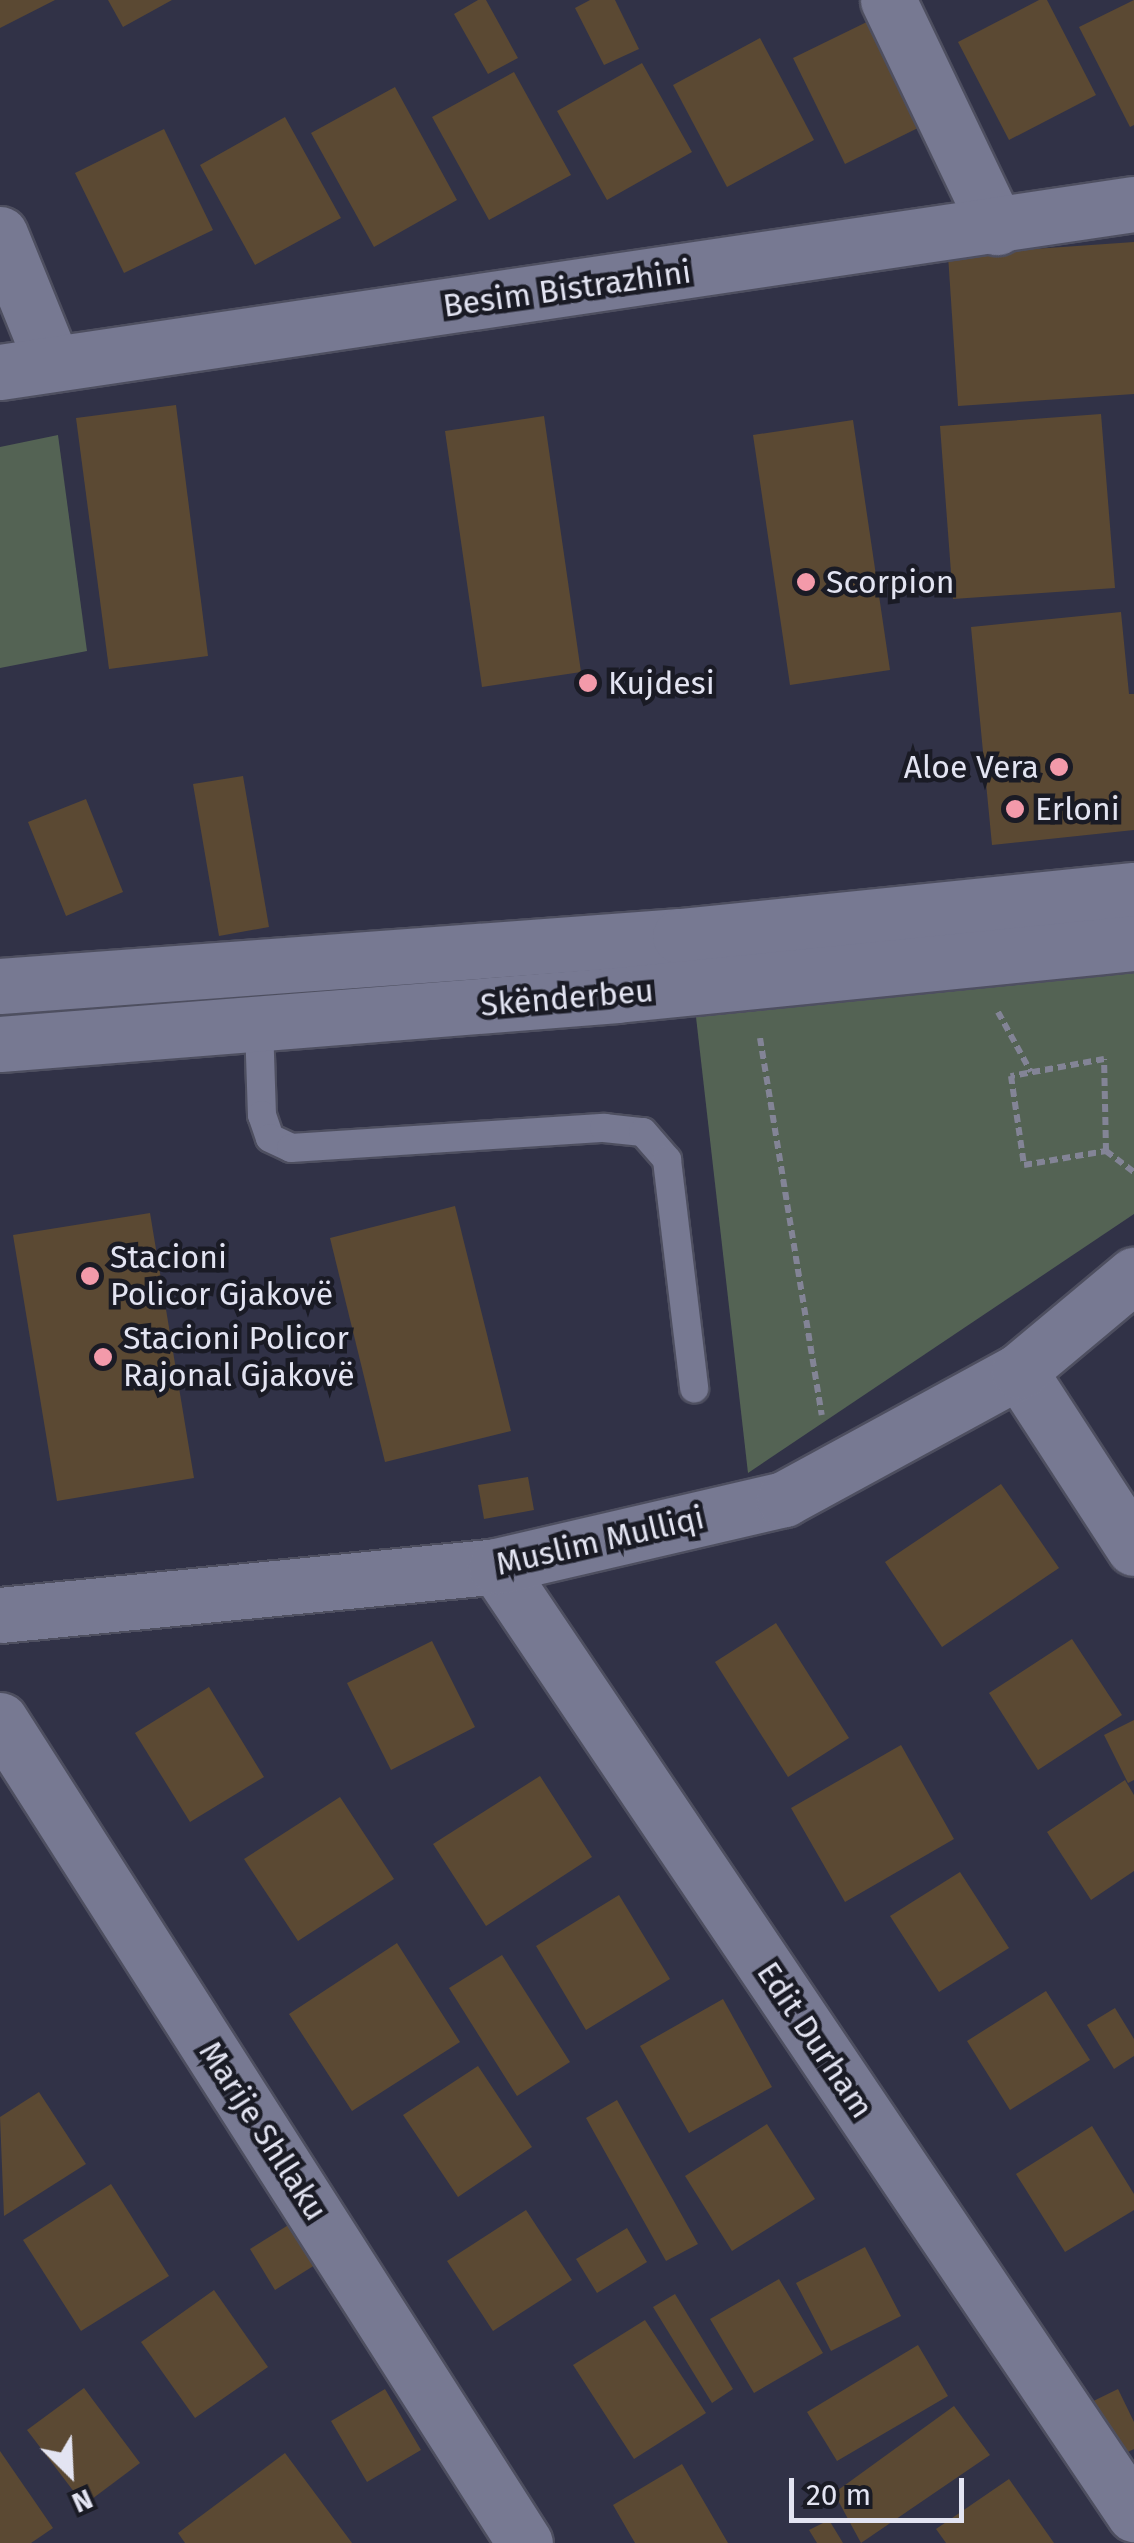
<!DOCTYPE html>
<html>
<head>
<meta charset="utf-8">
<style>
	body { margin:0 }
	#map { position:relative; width:1134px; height:2543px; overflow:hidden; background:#313247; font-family:"Fira Sans",sans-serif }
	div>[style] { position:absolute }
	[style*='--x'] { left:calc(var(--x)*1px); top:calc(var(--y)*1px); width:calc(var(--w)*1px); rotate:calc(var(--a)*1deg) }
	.green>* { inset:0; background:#546354 }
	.building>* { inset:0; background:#5b4933 }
	.path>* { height:6px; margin-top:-3px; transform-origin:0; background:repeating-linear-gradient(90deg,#838496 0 8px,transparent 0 13px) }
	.roads { filter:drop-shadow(2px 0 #4e4f60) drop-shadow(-2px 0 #4e4f60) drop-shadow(0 2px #4e4f60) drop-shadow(0 -2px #4e4f60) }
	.lane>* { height:28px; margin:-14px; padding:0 14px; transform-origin:14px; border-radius:14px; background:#777992 }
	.street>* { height:55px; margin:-27.5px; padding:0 27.5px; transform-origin:27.5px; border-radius:27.5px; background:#777992 }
	.secondary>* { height:55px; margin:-27.5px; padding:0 27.5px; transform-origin:27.5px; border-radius:27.5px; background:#777992 }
	.dots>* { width:28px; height:28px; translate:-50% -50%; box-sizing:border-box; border:5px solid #1a1b25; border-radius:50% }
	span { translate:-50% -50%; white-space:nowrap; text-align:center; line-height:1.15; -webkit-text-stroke:9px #1a1b25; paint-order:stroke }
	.street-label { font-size:32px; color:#e3e4f2 }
	.poi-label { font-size:32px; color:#e3e4f2 }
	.left { translate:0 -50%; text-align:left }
	.right { translate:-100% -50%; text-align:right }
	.north { position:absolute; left:20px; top:2423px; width:100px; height:100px; -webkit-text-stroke:8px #1a1b25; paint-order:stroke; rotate:156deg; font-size:28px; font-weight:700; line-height:40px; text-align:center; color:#e3e4f2 }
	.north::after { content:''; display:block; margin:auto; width:35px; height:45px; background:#e3e4f2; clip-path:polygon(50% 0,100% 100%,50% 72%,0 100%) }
	.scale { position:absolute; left:789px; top:2478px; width:175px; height:45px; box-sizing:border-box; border:5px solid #e3e4f2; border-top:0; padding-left:12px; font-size:30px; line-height:35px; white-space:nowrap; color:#e3e4f2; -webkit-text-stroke:8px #1a1b25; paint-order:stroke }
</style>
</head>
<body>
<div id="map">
	<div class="green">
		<div style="clip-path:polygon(58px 435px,87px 651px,0 668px,0 447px)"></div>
		<div style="clip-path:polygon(1134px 973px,1134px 1214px,748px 1473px,696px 1017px)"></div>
	</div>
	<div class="building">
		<div style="clip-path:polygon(0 0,55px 0,0 28px)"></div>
		<div style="clip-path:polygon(108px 0,172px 0,123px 27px)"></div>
		<div style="clip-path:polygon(478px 0,486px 0,518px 58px,488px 74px,454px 14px)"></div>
		<div style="clip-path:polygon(590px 0,615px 0,639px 49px,604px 65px,575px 8px)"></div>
		<div style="clip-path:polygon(1039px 0,1047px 0,1096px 95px,1009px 140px,958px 42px)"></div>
		<div style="clip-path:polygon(1134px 0,1134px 125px,1130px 127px,1079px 27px)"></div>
		<div style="clip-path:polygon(875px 18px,926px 124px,845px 164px,793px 58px)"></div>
		<div style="clip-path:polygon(760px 38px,814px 140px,727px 187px,673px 85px)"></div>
		<div style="clip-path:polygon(642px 63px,692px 152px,607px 200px,557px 111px)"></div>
		<div style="clip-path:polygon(514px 72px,571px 175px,489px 220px,432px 117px)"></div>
		<div style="clip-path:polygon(395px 87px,457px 200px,374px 247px,311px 133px)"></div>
		<div style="clip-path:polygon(285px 117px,341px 218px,255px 265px,200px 165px)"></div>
		<div style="clip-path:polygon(164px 129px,213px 230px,124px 273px,75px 173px)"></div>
		<div style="clip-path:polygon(1134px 242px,1134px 394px,958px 406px,948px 255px)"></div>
		<div style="clip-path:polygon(176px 405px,208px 656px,109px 669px,76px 418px)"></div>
		<div style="clip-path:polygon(1101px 414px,1115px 588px,953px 599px,940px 426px)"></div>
		<div style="clip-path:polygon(544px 416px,581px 672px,482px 687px,445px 431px)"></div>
		<div style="clip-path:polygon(853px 420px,890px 670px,790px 685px,753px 435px)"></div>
		<div style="clip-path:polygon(1121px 612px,1129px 694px,1134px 694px,1134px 830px,992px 845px,971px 627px)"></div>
		<div style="clip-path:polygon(243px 776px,269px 927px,219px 936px,193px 784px)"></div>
		<div style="clip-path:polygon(86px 799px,123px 892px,66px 916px,28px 822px)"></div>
		<div style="clip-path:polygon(455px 1206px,511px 1431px,385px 1462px,330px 1238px)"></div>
		<div style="clip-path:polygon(150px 1213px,194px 1478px,57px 1501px,13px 1235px)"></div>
		<div style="clip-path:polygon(528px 1477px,534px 1510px,484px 1519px,478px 1485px)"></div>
		<div style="clip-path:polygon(1001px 1484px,1059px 1568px,942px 1647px,885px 1562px)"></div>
		<div style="clip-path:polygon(776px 1623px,849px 1738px,788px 1777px,715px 1662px)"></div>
		<div style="clip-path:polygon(1072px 1639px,1122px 1715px,1038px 1770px,989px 1693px)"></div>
		<div style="clip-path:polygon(432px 1641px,475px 1727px,391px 1770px,347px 1683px)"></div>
		<div style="clip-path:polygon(209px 1687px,264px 1777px,190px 1822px,135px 1733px)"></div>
		<div style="clip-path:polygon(1134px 1720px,1134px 1780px,1128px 1783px,1104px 1735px)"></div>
		<div style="clip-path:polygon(901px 1745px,954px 1839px,845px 1902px,791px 1808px)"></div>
		<div style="clip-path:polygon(540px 1776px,592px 1857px,486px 1926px,433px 1844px)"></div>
		<div style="clip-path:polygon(1125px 1780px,1134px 1795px,1134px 1871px,1091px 1900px,1047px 1832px)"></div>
		<div style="clip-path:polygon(340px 1797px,394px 1879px,298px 1941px,244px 1859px)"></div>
		<div style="clip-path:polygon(960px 1872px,1009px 1948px,939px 1992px,890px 1916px)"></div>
		<div style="clip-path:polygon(619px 1895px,670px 1979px,586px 2030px,536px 1946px)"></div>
		<div style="clip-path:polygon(397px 1943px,460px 2042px,352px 2111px,289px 2014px)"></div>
		<div style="clip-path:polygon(502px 1955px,570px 2062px,517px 2096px,449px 1988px)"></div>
		<div style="clip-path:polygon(1046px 1991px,1090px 2060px,1010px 2110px,967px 2041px)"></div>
		<div style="clip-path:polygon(723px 1999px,772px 2087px,689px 2133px,640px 2046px)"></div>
		<div style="clip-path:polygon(1115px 2008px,1134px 2039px,1134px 2056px,1114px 2069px,1087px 2025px)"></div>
		<div style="clip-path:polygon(478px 2066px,532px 2147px,458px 2197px,403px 2115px)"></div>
		<div style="clip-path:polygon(39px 2092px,86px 2164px,4px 2216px,0 2117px)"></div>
		<div style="clip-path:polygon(617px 2100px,698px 2244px,666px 2261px,586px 2118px)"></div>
		<div style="clip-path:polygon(767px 2124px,815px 2199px,732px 2251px,685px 2176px)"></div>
		<div style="clip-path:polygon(1092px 2126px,1134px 2194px,1134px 2210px,1065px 2252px,1016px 2174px)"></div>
		<div style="clip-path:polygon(111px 2184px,169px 2276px,81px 2331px,23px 2240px)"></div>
		<div style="clip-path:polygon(526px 2210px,572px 2280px,493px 2331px,447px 2261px)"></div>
		<div style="clip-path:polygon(298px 2219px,323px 2260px,275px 2290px,250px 2249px)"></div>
		<div style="clip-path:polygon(627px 2228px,647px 2262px,597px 2293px,576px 2259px)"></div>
		<div style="clip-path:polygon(865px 2247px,901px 2316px,831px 2351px,796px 2283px)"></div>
		<div style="clip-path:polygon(779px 2279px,823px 2353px,754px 2393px,710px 2319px)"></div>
		<div style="clip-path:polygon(214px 2290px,268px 2367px,195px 2418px,141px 2342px)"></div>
		<div style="clip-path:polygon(675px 2294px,733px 2389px,712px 2403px,653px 2307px)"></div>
		<div style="clip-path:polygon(645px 2320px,706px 2413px,634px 2459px,573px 2365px)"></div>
		<div style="clip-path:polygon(918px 2345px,948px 2396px,837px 2461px,807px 2412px)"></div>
		<div style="clip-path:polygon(84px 2388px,140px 2463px,84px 2505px,27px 2430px)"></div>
		<div style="clip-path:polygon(385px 2389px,421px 2450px,367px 2482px,331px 2421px)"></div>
		<div style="clip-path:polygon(1118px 2389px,1134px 2422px,1134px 2449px,1105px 2463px,1079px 2408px)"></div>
		<div style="clip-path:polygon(954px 2406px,990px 2455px,861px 2543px,834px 2493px)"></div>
		<div style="clip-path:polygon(0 2451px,53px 2528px,31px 2543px,0 2543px)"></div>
		<div style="clip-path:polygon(285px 2453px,352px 2543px,185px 2543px,178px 2533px)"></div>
		<div style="clip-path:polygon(682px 2464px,728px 2543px,635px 2543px,613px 2505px)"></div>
		<div style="clip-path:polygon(1009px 2479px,1054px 2543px,946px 2543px,936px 2529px)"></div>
		<div style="clip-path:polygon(829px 2520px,843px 2543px,817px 2543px,809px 2530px)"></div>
	</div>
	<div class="path">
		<div style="--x:998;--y:1012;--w:68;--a:61.2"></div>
		<div style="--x:760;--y:1038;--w:382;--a:80.7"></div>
		<div style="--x:1106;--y:1151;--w:92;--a:-91.2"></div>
		<div style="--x:1104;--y:1059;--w:95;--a:169.6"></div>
		<div style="--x:1011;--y:1076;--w:90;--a:81.7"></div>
		<div style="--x:1024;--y:1165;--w:83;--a:-9.7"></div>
		<div style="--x:1106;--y:1151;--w:35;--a:37"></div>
	</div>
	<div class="roads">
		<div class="lane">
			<div style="--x:259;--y:1025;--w:90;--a:88.1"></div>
			<div style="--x:262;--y:1115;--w:24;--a:71"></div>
			<div style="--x:270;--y:1138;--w:23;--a:25"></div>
			<div style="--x:291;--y:1148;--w:314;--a:-3.7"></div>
			<div style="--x:604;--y:1128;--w:39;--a:6"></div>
			<div style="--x:643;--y:1132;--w:37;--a:49"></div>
			<div style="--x:667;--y:1160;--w:230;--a:83.2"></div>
		</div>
		<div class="street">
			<div style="--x:888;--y:0;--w:252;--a:64.4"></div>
			<div style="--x:0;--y:234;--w:138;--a:67.9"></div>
			<div style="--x:0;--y:372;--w:1146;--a:-8.43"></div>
			<div style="--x:1019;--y:1371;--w:211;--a:57"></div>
			<div style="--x:496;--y:1566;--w:1143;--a:56.06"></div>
			<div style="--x:0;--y:1615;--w:498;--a:-5.6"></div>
			<div style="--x:496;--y:1566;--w:296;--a:-13.1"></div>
			<div style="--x:784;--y:1499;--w:268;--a:-28.6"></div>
			<div style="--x:1019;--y:1371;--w:150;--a:-39.9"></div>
			<div style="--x:0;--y:1720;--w:976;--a:57.47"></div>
		</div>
		<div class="secondary">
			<div style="--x:0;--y:986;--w:682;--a:-4.21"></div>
			<div style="--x:680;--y:936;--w:456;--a:-5.8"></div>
			<div style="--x:0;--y:1044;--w:619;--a:-4.54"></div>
			<div style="--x:617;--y:995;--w:520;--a:-5.74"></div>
		</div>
	</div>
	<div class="dots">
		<div style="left:806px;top:582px;background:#f39aaa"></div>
		<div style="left:588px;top:683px;background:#f39aaa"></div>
		<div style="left:1059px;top:767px;background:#f39aaa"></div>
		<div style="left:1015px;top:809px;background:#f39aaa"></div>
		<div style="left:90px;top:1276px;background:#f39aaa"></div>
		<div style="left:103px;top:1357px;background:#f39aaa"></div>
	</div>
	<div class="street-label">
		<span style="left:567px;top:289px;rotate:-8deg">Besim Bistrazhini</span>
		<span style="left:567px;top:998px;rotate:-5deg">Skënderbeu</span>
		<span style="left:600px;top:1541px;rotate:-13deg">Muslim Mulliqi</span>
		<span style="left:815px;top:2040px;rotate:56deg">Edit Durham</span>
		<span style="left:263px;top:2131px;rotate:57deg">Marije Shllaku</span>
	</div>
	<div class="poi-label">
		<span class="left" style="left:826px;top:582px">Scorpion</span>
		<span class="left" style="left:608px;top:683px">Kujdesi</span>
		<span class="right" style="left:1039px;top:767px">Aloe Vera</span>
		<span class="left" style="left:1035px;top:809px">Erloni</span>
		<span class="left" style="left:110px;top:1276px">Stacioni<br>Policor Gjakovë</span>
		<span class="left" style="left:123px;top:1357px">Stacioni Policor<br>Rajonal Gjakovë</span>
	</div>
	<div class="north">N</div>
	<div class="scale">20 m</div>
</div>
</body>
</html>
